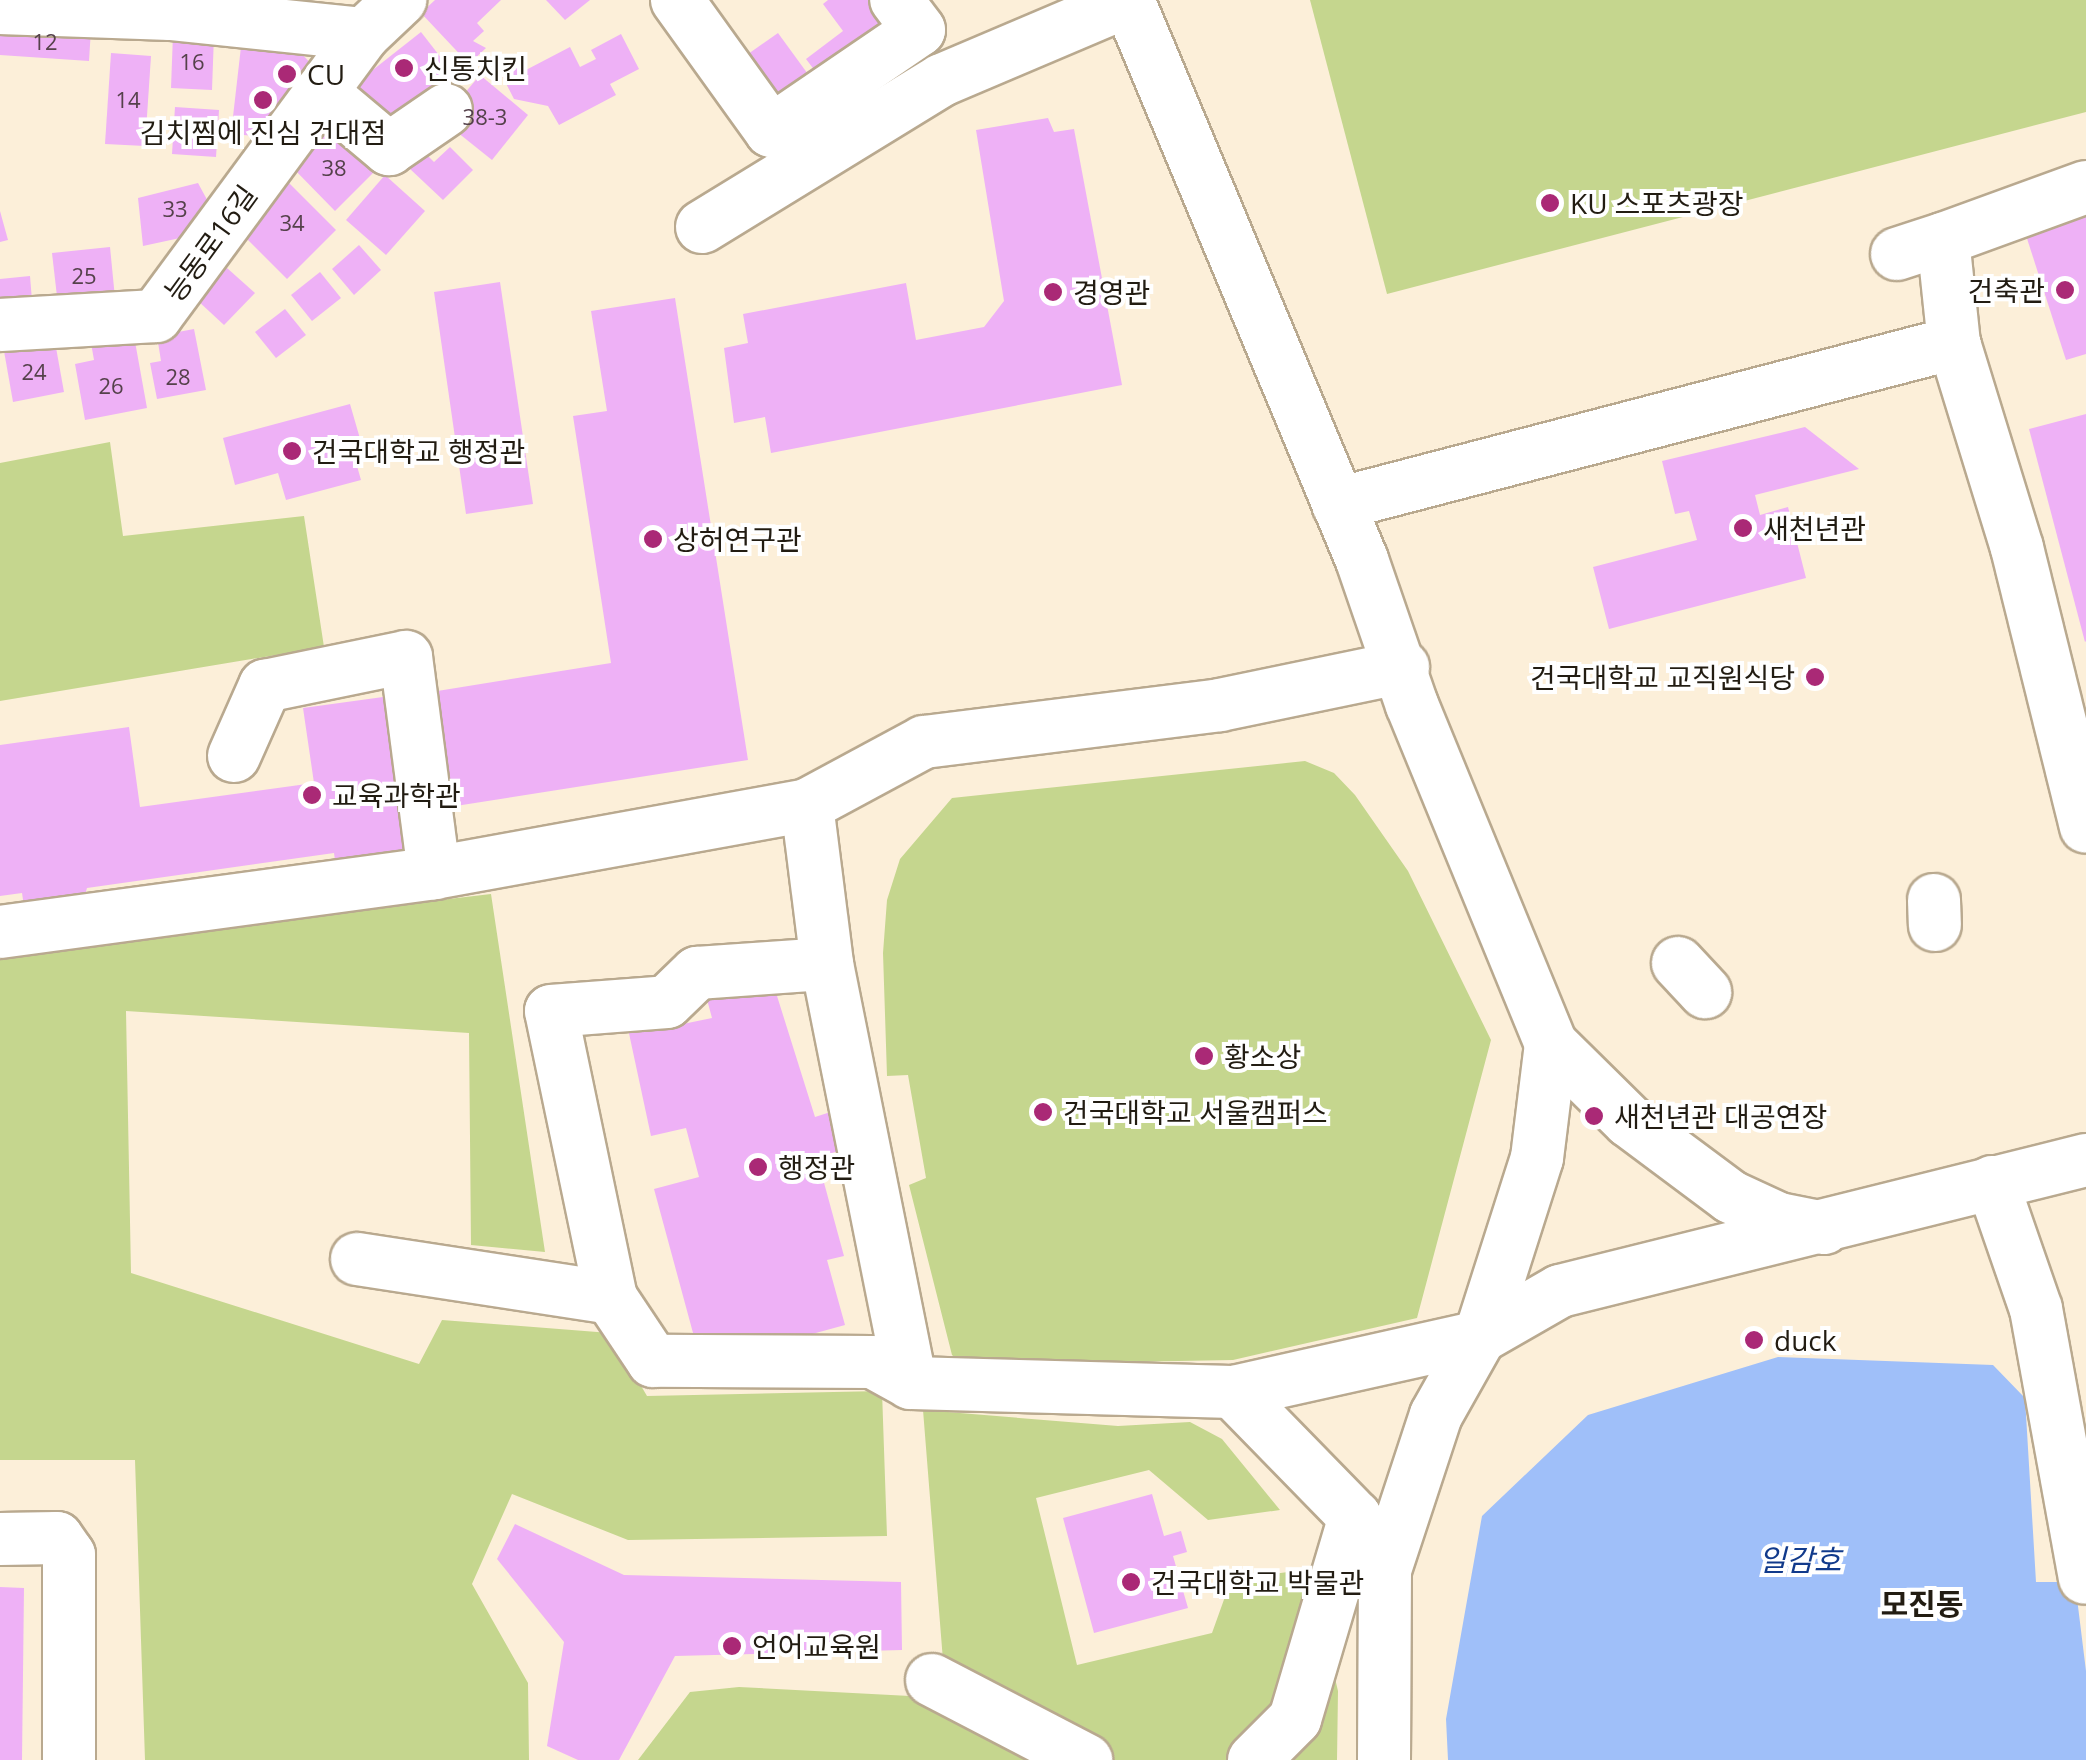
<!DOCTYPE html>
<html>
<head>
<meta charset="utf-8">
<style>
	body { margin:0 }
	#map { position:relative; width:2086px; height:1760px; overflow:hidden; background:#fcefd9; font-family:"Open Sans","Noto Sans KR",sans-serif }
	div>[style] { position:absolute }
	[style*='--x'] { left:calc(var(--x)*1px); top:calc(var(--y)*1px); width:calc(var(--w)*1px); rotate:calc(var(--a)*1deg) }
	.green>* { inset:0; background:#c5d68e }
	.water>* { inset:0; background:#9fbff9 }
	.building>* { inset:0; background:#eeb1f6 }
	.roads { filter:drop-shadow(2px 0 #b9a98f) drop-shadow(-2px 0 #b9a98f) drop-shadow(0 2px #b9a98f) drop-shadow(0 -2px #b9a98f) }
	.minor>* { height:52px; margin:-26px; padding:0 26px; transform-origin:26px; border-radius:26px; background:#fff }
	.dots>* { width:28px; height:28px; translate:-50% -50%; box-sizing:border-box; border:5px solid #fff; border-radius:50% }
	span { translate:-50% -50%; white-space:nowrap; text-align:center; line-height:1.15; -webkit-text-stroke:8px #fff; paint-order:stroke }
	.number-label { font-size:22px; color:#55414b }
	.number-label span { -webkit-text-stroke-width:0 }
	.poi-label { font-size:28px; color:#221c12 }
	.left { translate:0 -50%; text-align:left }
	.right { translate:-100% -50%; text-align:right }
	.street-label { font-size:28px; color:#221c12 }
	.water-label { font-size:30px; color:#113a8b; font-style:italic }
	.neighbourhood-label { font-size:30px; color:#221c12; font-weight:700 }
</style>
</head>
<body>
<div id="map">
	<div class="green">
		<div style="clip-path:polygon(1310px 0,2086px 0,2086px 112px,1387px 294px)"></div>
		<div style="clip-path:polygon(110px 442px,123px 536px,304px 516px,324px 647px,0 701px,0 463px)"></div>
		<div style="clip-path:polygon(1305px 761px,1334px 773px,1355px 795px,1408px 871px,1491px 1040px,1417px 1318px,1233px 1360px,963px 1365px,952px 1355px,909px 1185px,926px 1178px,908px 1075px,887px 1076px,883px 953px,887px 900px,900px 859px,952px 798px)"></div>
		<div style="clip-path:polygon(491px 894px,545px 1252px,471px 1245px,469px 1033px,126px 1011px,131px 1273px,419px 1364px,442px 1320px,610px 1333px,647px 1396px,882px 1391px,887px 1536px,628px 1540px,512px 1494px,472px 1584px,528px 1683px,529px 1760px,145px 1760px,135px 1460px,0 1460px,0 952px)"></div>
		<div style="clip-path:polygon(923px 1410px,1118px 1426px,1190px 1422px,1222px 1439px,1280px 1510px,1208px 1520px,1149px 1470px,1036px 1498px,1077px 1665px,1212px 1633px,1231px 1580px,1309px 1569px,1338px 1691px,1337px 1760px,638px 1760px,690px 1692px,739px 1687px,929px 1697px,944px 1673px)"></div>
	</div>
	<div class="water">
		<div style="clip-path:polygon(1778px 1357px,1993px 1365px,2025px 1398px,2036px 1582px,2075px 1582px,2086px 1671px,2086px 1760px,1448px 1760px,1446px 1719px,1482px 1516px,1588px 1415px)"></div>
	</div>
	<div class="building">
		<div style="clip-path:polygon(435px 0,501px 0,477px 23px,484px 31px,473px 41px,486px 48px,469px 64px,421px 13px)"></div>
		<div style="clip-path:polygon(546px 0,590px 0,565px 20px)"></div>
		<div style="clip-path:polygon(828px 0,875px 0,900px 34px,828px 88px,806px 59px,843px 31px,823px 4px)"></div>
		<div style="clip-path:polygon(0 23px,91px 29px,89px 61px,0 55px)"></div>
		<div style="clip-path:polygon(421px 32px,456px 77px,390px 128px,355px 84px)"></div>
		<div style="clip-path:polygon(778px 33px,813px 81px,776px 107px,741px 59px)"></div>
		<div style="clip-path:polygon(173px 34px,214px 35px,212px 90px,171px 88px)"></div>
		<div style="clip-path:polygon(621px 34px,639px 69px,610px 84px,616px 95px,559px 125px,548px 106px,514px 99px,496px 64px,514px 54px,524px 71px,570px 47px,580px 67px,596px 59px,591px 50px)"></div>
		<div style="clip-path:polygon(242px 38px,301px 53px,314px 67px,270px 137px,231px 134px)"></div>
		<div style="clip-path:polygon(111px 53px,151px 56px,145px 146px,105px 144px)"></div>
		<div style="clip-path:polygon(480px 75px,528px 115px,492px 160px,442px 120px)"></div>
		<div style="clip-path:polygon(175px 107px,219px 110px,216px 157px,172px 154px)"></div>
		<div style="clip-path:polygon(1048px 118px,1054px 132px,1074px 129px,1122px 385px,771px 453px,765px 417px,734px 423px,724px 348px,748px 343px,743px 314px,906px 283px,916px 340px,984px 327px,1004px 301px,976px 130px)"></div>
		<div style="clip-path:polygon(332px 125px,377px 169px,335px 211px,291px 166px)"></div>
		<div style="clip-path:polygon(450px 147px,473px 170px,443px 200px,409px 168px,424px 152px,434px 162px)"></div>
		<div style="clip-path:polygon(385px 175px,425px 211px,386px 255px,346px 220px)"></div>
		<div style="clip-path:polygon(285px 179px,336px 230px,287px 279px,243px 235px)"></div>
		<div style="clip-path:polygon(198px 183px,218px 220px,200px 246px,180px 238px,143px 246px,138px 198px)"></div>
		<div style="clip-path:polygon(2086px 206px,2086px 354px,2066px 360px,2023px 226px)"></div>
		<div style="clip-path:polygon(0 211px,8px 240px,0 242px)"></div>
		<div style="clip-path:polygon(359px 245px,381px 270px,354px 295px,332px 269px)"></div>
		<div style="clip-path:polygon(110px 247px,115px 298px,58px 305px,52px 253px)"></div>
		<div style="clip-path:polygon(227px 268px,255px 293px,224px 325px,197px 300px)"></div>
		<div style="clip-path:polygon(320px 272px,341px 298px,312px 321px,291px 295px)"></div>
		<div style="clip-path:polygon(30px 276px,33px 313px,0 312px,0 279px)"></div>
		<div style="clip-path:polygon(500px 282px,533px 504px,466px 514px,434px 292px)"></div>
		<div style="clip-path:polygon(675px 298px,748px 760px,443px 808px,425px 693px,611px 663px,573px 416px,607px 411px,591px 311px)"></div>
		<div style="clip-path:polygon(285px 309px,306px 335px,276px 358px,255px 332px)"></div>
		<div style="clip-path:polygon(194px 329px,206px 390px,157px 399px,150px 363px,161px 361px,157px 336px)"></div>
		<div style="clip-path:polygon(134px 336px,147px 408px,85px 420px,75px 364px,94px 360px,91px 343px)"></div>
		<div style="clip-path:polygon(55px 342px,64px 392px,13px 402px,4px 351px)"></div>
		<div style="clip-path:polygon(350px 404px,363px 449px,353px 452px,361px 480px,286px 500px,278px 473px,235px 485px,223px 438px)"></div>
		<div style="clip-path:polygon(2086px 414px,2086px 641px,2085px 642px,2029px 429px)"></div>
		<div style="clip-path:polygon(1805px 427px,1859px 469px,1755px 495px,1760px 515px,1788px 507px,1806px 578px,1609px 629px,1593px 567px,1697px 540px,1689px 511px,1675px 514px,1662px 461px)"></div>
		<div style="clip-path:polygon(383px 697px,407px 865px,337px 875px,334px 853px,87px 888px,82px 905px,25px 913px,22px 893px,0 896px,0 745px,129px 727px,140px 807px,314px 783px,303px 708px)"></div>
		<div style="clip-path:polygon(772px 980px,815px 1117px,843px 1108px,854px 1147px,817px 1157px,844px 1256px,827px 1260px,845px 1325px,721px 1359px,699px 1355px,654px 1189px,699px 1177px,686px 1128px,651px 1136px,624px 1010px,654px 1030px,712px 1018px,702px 981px)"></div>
		<div style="clip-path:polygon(1152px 1494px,1164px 1536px,1181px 1531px,1187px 1552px,1173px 1556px,1188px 1608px,1094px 1633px,1063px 1518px)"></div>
		<div style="clip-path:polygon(515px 1524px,624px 1575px,901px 1582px,902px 1650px,675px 1656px,619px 1760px,578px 1760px,547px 1746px,564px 1642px,497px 1559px)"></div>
		<div style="clip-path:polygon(0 1587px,24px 1588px,22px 1760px,0 1760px)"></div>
	</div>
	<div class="roads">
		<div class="minor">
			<div style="--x:677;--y:0;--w:161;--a:54.3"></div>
			<div style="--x:771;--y:131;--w:179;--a:-34.3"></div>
			<div style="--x:919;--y:30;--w:38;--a:-127"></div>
			<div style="--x:1128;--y:0;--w:607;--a:67.32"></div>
			<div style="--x:1362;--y:560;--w:153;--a:71"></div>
			<div style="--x:1412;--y:705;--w:366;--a:67.7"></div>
			<div style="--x:1551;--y:1044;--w:110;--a:44.6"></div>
			<div style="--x:1629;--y:1121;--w:127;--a:36.7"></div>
			<div style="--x:1731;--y:1197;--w:53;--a:24.6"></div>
			<div style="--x:1779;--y:1219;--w:46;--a:11.3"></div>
			<div style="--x:0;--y:8;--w:170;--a:2"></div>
			<div style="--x:170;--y:14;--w:195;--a:5.9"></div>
			<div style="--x:321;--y:92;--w:89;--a:40"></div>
			<div style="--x:389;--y:149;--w:69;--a:-34.4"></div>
			<div style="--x:2086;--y:187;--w:152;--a:160"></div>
			<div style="--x:1943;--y:239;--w:105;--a:84"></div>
			<div style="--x:1954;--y:343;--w:214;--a:72.9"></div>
			<div style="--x:2017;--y:548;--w:287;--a:76.1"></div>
			<div style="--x:702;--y:227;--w:281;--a:-31.5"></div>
			<div style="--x:942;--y:80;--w:202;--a:-23"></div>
			<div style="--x:1897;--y:254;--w:48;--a:-18.1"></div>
			<div style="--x:0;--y:325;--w:156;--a:-3.3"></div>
			<div style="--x:156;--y:316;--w:350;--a:-53.6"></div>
			<div style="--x:364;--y:34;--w:50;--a:-43.4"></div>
			<div style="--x:1338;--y:504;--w:637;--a:-14.65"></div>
			<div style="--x:234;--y:756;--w:77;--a:-66.1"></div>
			<div style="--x:265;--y:686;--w:144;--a:-11.6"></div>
			<div style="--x:406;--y:657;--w:218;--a:82.6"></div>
			<div style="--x:434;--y:873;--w:379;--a:-10.3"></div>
			<div style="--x:807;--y:805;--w:133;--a:-28.3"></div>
			<div style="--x:924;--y:742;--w:298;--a:-7.1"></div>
			<div style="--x:1220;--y:705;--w:187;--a:-11.7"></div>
			<div style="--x:807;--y:805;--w:160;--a:82.8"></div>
			<div style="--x:1934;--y:900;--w:25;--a:88"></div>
			<div style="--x:0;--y:932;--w:438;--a:-7.7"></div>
			<div style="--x:1678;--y:963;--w:40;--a:47"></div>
			<div style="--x:1551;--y:1044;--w:115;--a:97"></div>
			<div style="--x:1537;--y:1158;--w:188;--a:107.7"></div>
			<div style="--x:1480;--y:1337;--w:92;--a:-29.9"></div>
			<div style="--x:1560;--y:1291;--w:542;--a:-13.98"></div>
			<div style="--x:1992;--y:1182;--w:134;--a:70.9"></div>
			<div style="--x:2036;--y:1309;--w:273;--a:79.7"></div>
			<div style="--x:357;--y:1259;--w:257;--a:8.7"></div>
			<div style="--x:911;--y:1383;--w:43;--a:-151.1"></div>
			<div style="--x:873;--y:1362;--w:220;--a:-179.7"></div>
			<div style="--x:653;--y:1361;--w:76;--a:-123.7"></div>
			<div style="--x:611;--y:1298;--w:293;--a:-101.8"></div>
			<div style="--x:551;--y:1011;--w:116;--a:-4.4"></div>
			<div style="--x:667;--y:1002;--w:42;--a:-44"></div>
			<div style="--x:697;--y:973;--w:130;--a:-4"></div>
			<div style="--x:827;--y:964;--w:427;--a:78.7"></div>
			<div style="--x:911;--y:1383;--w:322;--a:1.6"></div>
			<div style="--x:1355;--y:1517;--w:175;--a:-134.3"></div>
			<div style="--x:1233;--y:1392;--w:253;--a:-12.6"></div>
			<div style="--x:0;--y:1539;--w:57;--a:-1"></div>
			<div style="--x:57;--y:1538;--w:21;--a:55"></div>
			<div style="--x:69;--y:1555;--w:205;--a:90"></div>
			<div style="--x:932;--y:1680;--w:174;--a:27.5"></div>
			<div style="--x:1254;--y:1760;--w:58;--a:-45"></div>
			<div style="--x:1295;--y:1719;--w:211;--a:-73.5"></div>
			<div style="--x:1355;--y:1517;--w:34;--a:60"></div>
			<div style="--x:1384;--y:1760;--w:190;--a:-89.7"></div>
			<div style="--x:1385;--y:1570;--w:163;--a:-71.8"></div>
			<div style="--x:1436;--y:1415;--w:90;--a:-60.6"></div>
		</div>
	</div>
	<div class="dots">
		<div style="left:404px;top:68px;background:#aa2976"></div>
		<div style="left:287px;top:74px;background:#aa2976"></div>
		<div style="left:263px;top:100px;background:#aa2976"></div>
		<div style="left:1550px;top:203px;background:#aa2976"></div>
		<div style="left:2065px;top:290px;background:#aa2976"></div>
		<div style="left:1053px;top:292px;background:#aa2976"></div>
		<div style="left:292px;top:451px;background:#aa2976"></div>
		<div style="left:1743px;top:528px;background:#aa2976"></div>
		<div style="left:653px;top:539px;background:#aa2976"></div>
		<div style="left:1815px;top:677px;background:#aa2976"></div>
		<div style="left:312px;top:795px;background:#aa2976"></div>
		<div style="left:1204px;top:1056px;background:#aa2976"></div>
		<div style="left:1043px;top:1112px;background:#aa2976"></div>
		<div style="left:1594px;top:1116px;background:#aa2976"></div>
		<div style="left:758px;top:1167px;background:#aa2976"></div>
		<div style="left:1754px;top:1340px;background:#aa2976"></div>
		<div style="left:1131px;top:1582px;background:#aa2976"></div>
		<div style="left:732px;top:1646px;background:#aa2976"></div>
	</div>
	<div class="number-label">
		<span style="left:45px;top:42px">12</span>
		<span style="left:192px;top:62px">16</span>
		<span style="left:128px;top:100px">14</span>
		<span style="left:485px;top:117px">38-3</span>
		<span style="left:334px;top:168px">38</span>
		<span style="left:175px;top:209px">33</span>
		<span style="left:292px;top:223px">34</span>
		<span style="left:84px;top:276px">25</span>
		<span style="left:34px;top:372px">24</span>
		<span style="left:178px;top:377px">28</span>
		<span style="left:111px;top:386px">26</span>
	</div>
	<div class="poi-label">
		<span class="left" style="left:424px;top:68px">신통치킨</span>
		<span class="left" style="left:307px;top:74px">CU</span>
		<span style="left:263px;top:132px">김치찜에 진심 건대점</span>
		<span class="left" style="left:1570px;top:203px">KU 스포츠광장</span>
		<span class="right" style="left:2045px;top:290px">건축관</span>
		<span class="left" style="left:1073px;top:292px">경영관</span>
		<span class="left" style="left:312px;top:451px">건국대학교 행정관</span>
		<span class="left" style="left:1763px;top:528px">새천년관</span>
		<span class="left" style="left:673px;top:539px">상허연구관</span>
		<span class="right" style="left:1795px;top:677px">건국대학교 교직원식당</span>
		<span class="left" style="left:332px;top:795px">교육과학관</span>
		<span class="left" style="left:1224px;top:1056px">황소상</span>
		<span class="left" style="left:1063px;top:1112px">건국대학교 서울캠퍼스</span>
		<span class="left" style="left:1614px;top:1116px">새천년관 대공연장</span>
		<span class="left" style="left:778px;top:1167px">행정관</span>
		<span class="left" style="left:1774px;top:1340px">duck</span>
		<span class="left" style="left:1151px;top:1582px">건국대학교 박물관</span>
		<span class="left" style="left:752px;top:1646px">언어교육원</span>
	</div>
	<div class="street-label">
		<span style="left:210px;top:243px;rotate:-54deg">능동로16길</span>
	</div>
	<div class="water-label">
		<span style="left:1800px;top:1560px">일감호</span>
	</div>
	<div class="neighbourhood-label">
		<span style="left:1922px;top:1604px">모진동</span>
	</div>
</div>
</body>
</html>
